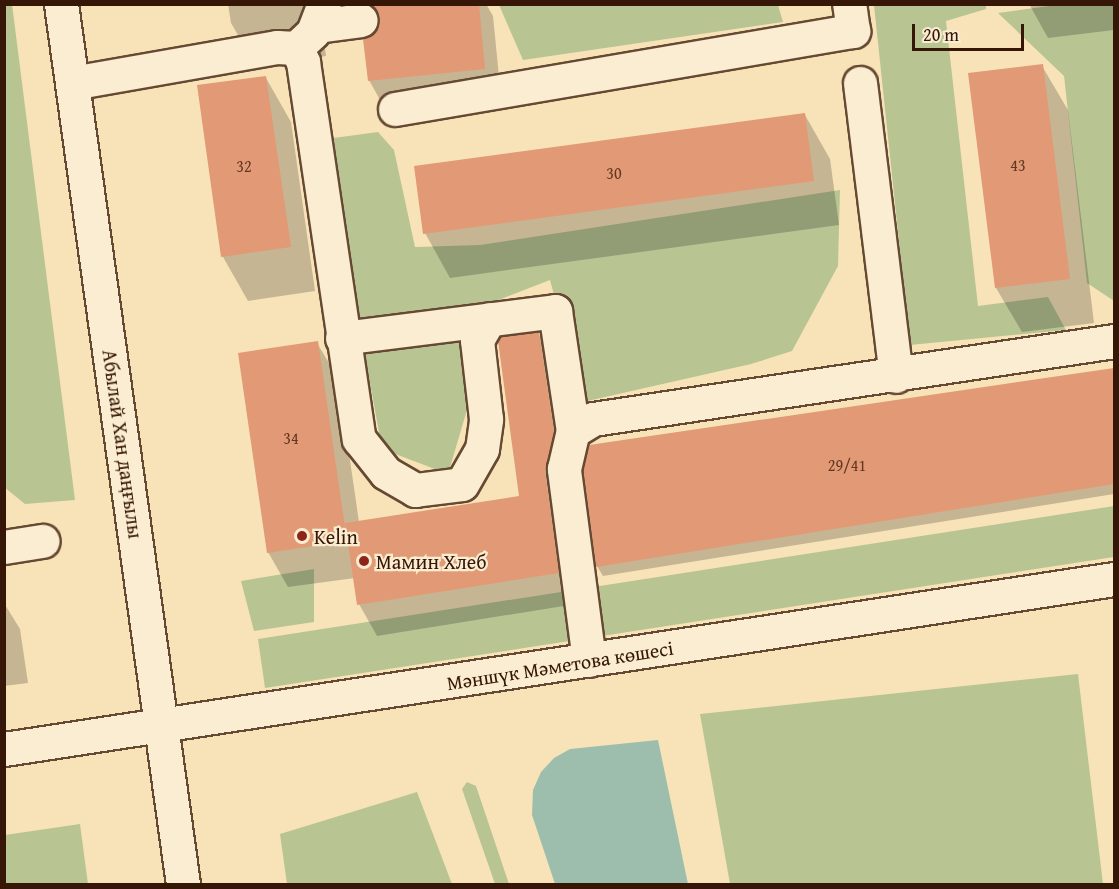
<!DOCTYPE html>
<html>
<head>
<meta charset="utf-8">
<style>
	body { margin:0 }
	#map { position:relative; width:1119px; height:889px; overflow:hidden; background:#f8e3b8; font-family:"Gentium Book Plus",serif }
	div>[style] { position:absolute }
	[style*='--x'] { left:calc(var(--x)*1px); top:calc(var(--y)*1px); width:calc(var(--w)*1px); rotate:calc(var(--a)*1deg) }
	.green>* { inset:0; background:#b8c593 }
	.water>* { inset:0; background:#9dbead }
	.shadow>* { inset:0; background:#0003 }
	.building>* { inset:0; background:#e29975 }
	.roads { filter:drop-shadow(2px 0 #664932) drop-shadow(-2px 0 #664932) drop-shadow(0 2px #664932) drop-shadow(0 -2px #664932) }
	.minor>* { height:33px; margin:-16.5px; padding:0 16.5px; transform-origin:16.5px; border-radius:16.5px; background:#faedd1 }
	.dots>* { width:16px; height:16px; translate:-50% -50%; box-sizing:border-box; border:3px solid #faedd1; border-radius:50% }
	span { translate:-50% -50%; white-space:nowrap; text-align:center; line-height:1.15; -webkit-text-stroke:4.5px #faedd1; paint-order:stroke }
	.number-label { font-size:16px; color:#613722 }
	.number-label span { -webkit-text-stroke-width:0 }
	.street-label { font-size:20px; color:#361606 }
	.poi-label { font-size:20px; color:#361606 }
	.left { translate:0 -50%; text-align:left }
	.frame { position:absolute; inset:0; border:6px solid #361606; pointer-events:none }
	.scale { position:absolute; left:912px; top:24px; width:112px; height:27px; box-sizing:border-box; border:3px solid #361606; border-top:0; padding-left:8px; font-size:18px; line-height:21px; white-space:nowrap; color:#361606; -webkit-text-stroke:4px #faedd1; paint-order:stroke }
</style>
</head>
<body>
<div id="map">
	<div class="green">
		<div style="clip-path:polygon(12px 4px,75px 500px,25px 504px,4px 487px,4px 5px)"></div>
		<div style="clip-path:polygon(1064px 4px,1114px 5px,1114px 301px,1087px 283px,1064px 76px,998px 13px)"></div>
		<div style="clip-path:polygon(499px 5px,778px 5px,783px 22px,523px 60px)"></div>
		<div style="clip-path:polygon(874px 5px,986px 5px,986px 9px,946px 21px,978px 306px,1048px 297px,1066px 330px,910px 345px)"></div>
		<div style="clip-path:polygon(378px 132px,394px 150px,415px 247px,480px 245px,840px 190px,838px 266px,792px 351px,751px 364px,583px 402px,550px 280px,472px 310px,467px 410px,448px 474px,382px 449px,326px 139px)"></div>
		<div style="clip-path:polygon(1114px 506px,1114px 557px,265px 688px,258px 639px)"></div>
		<div style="clip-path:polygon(314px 569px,314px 622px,254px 631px,241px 581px)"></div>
		<div style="clip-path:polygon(1078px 674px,1103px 884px,730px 884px,700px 714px)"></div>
		<div style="clip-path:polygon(467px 782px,476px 786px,509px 884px,495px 884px,462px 789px)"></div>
		<div style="clip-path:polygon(417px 792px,452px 884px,287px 884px,280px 834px)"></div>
		<div style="clip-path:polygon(80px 824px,88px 884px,5px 884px,5px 835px)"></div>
	</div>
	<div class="water">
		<div style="clip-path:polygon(658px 740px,688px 884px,555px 884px,532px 815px,533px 790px,541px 772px,554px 758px,570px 749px)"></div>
	</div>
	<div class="shadow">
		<div style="clip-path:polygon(228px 4px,319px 4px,326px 56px,257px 68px,231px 23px)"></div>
		<div style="clip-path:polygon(363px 4px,486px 4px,493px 16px,501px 97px,385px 109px,369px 80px,377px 27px)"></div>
		<div style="clip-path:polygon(1029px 4px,1114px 4px,1114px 30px,1048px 38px)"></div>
		<div style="clip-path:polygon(1042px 66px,1068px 110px,1094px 323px,1022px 332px,996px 288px)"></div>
		<div style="clip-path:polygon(266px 78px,291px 122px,315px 291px,248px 301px,223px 257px)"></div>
		<div style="clip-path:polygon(805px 115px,830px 159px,839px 225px,450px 278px,425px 233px)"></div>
		<div style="clip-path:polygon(538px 334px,557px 365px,576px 604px,377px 636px,359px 604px,355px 578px,288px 587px,268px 552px,317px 343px,338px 378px,359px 522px,521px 497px)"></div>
		<div style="clip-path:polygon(1114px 370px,1114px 494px,603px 576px,597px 566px,590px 447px)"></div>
		<div style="clip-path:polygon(4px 603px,20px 629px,28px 683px,4px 686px)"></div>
	</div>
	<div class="building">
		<div style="clip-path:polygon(371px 4px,479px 4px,485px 69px,368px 81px,363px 39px,373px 34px,380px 18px)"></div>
		<div style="clip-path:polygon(1043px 64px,1070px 279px,995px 288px,968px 73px)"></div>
		<div style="clip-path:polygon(266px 76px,291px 247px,221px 257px,197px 85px)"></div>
		<div style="clip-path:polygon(805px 113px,814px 181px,423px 234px,414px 166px)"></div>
		<div style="clip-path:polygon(539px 332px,554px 432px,545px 471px,559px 573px,357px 605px,345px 523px,519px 496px,498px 341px,500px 337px)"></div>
		<div style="clip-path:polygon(318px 341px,347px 541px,267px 553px,238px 353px)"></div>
		<div style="clip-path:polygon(1114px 368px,1114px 484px,596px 567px,583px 470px,589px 445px)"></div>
	</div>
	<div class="roads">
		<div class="minor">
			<div style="--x:61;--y:4;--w:888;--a:82.11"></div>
			<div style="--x:317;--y:26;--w:44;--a:-7.8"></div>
			<div style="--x:296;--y:48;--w:23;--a:-43"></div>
			<div style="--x:313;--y:32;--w:30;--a:-69"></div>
			<div style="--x:72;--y:83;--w:208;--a:-10"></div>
			<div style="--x:277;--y:47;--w:19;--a:3"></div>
			<div style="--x:296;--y:48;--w:16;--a:63"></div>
			<div style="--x:303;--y:62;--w:381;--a:81.6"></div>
			<div style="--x:359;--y:439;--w:43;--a:51.5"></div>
			<div style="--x:386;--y:473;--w:34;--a:30"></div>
			<div style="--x:415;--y:490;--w:47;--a:-7.3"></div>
			<div style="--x:462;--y:484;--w:40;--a:-60.3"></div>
			<div style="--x:482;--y:449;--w:30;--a:-82"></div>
			<div style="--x:486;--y:419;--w:80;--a:-96.5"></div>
			<div style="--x:477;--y:340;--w:24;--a:-60"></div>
			<div style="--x:860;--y:83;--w:295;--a:83"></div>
			<div style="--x:395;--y:109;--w:465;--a:-9.7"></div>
			<div style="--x:853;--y:31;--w:27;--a:-98"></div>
			<div style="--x:342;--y:338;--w:215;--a:-7.2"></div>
			<div style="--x:555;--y:311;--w:121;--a:81.5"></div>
			<div style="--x:4;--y:547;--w:39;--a:-9"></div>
			<div style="--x:589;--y:660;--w:193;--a:-97.5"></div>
			<div style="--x:564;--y:469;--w:39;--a:-77"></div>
			<div style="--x:573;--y:431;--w:23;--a:-31"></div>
			<div style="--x:593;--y:419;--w:527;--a:-8.51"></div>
			<div style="--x:4;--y:749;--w:1123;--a:-8.71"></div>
		</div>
	</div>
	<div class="dots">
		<div style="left:302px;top:536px;background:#8f2418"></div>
		<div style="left:364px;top:561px;background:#8f2418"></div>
	</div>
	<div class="number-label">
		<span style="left:1018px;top:165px">43</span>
		<span style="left:244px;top:166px">32</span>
		<span style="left:614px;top:173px">30</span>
		<span style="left:291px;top:438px">34</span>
		<span style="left:847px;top:465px">29/41</span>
	</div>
	<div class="street-label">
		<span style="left:123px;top:444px;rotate:82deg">Абылай Хан даңғылы</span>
		<span style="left:560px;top:665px;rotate:-9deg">Мәншүк Мәметова көшесі</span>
	</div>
	<div class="poi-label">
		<span class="left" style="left:314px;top:536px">Kelin</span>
		<span class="left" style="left:376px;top:561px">Мамин Хлеб</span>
	</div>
	<div class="frame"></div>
	<div class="scale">20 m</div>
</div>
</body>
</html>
